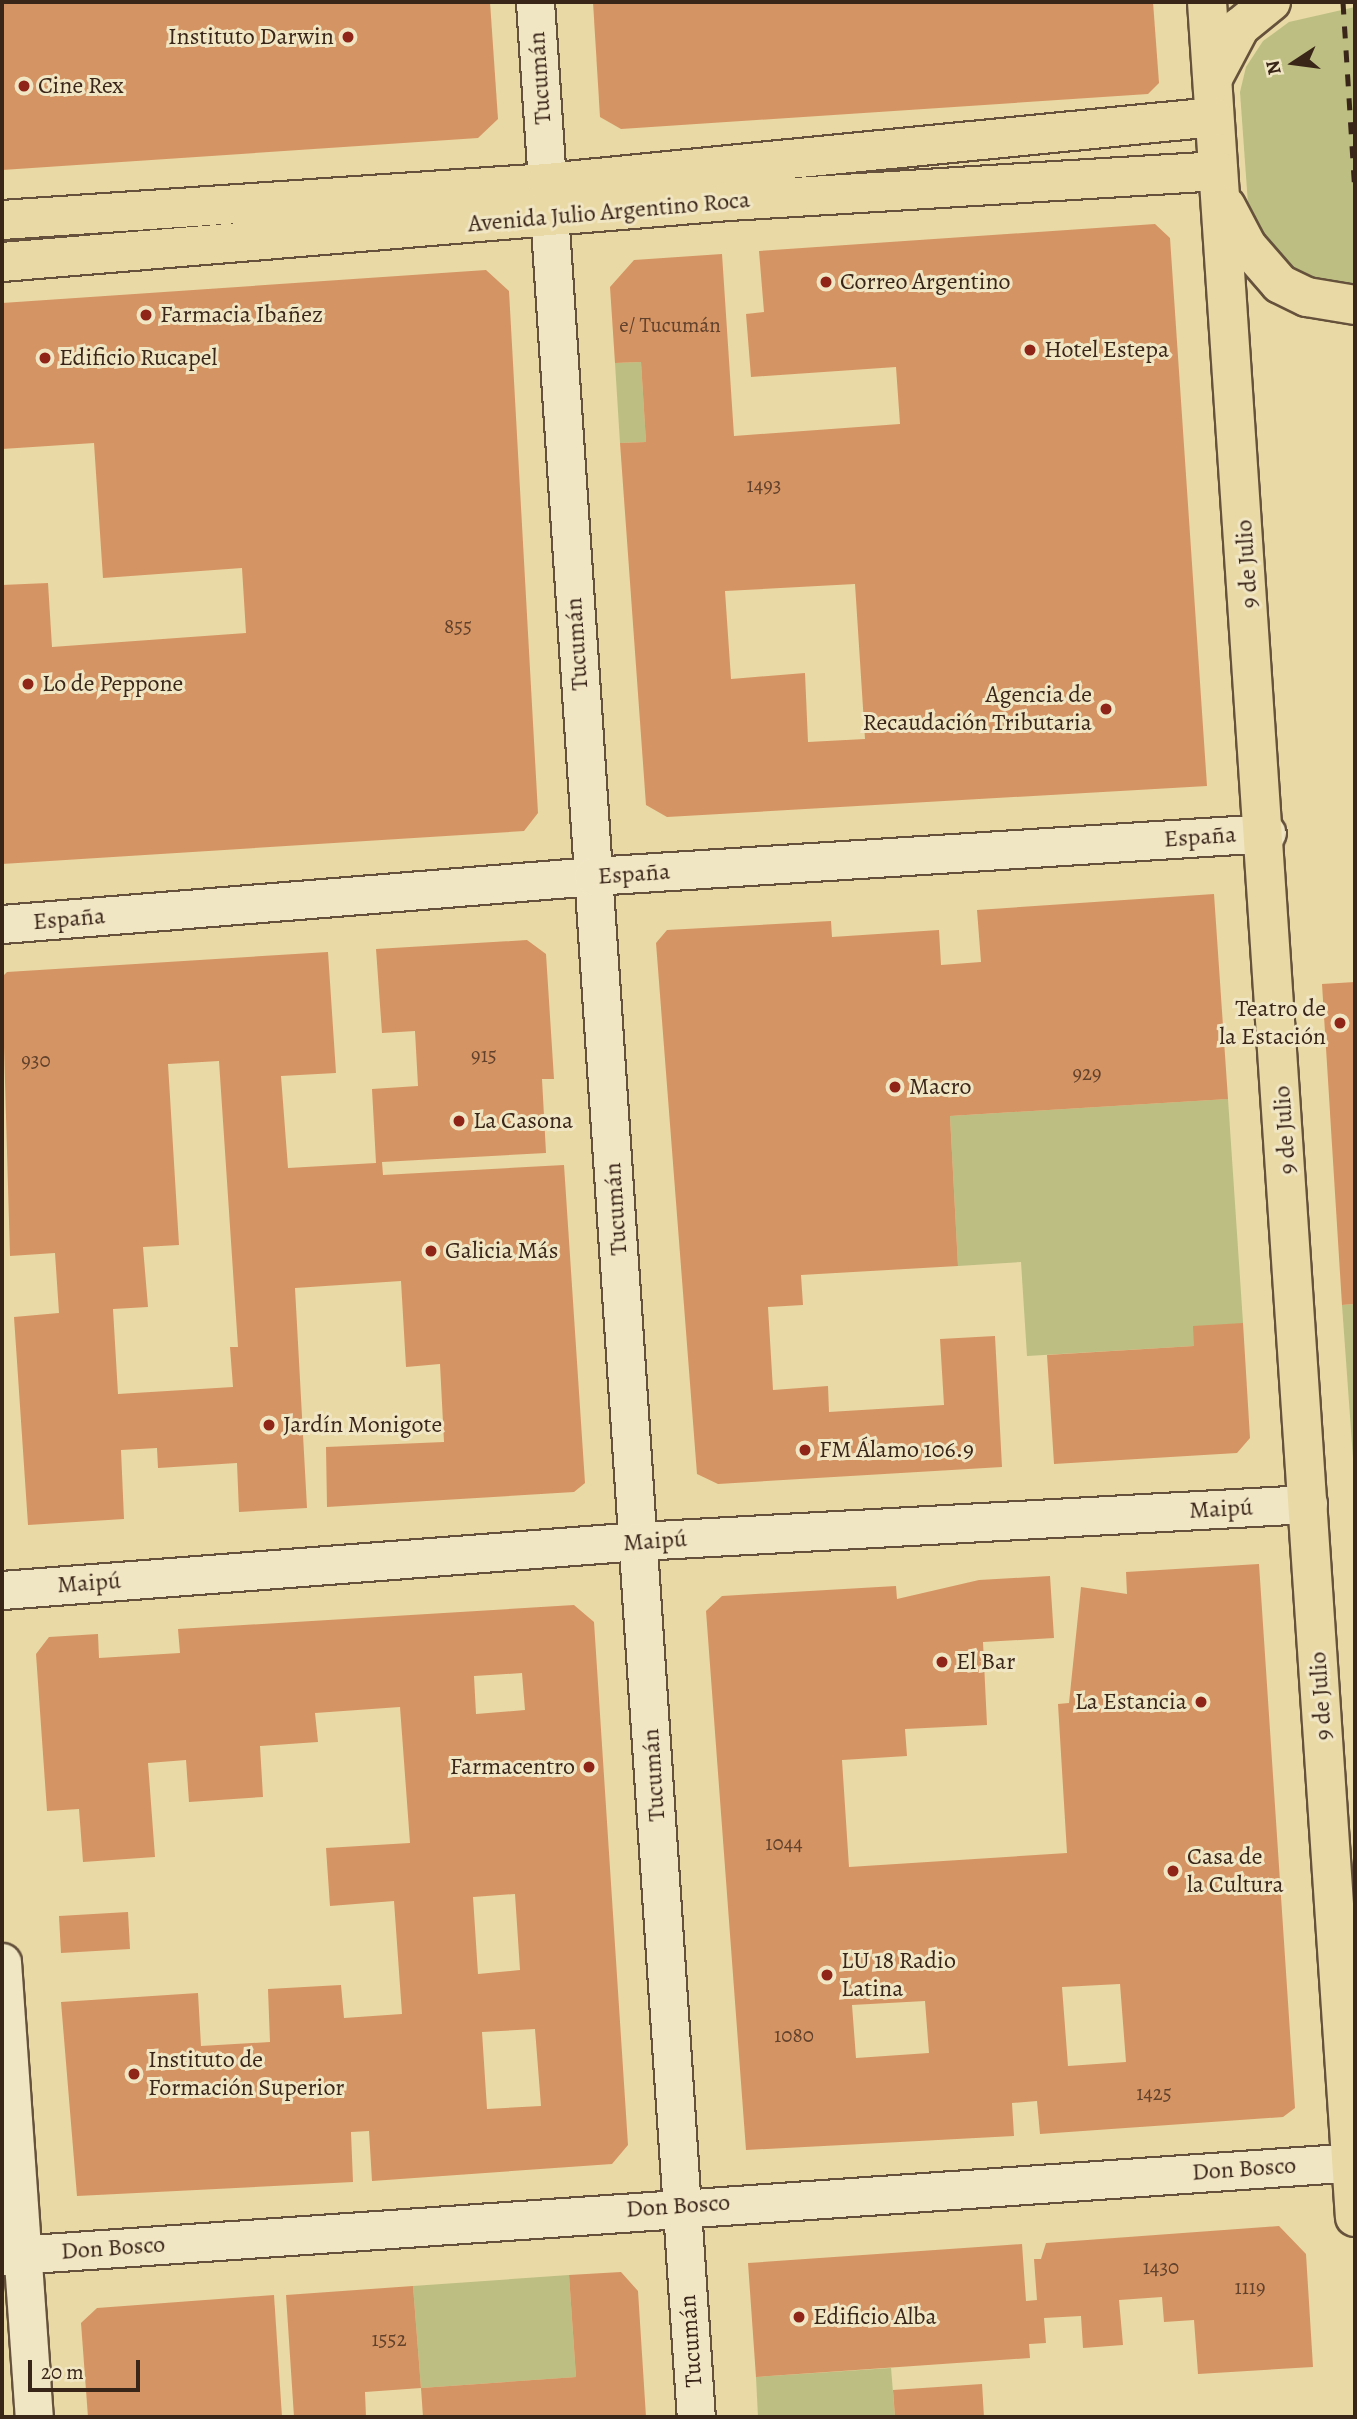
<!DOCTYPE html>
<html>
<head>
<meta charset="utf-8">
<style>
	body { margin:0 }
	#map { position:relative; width:1357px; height:2419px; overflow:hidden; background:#e9d9a5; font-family:Alegreya,serif }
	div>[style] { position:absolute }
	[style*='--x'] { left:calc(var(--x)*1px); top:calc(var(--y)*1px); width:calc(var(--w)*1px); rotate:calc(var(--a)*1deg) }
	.green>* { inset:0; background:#bcbe82 }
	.building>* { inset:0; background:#d59463 }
	.roads { filter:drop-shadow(2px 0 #66523c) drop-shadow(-2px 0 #66523c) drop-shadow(0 2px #66523c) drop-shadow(0 -2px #66523c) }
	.minor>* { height:37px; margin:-18.5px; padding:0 18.5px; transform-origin:18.5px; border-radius:18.5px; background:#f1e6c4 }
	.major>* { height:38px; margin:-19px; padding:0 19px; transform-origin:19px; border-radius:19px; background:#e9d9a5 }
	.rail>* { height:5px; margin-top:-2.5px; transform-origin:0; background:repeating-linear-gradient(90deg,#3a2519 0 12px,transparent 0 24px) }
	.dots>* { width:19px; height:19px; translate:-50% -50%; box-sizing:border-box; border:4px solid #f1e6c4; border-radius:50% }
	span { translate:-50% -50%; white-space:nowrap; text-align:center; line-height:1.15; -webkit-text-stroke:6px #f1e6c4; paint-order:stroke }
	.number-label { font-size:21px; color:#61412c }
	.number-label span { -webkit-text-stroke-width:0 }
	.poi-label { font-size:24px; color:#3a2519 }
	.right { translate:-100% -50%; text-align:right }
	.left { translate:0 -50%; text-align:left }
	.street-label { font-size:24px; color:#3a2519 }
	.frame { position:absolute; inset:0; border:4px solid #3a2519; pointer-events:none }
	.north { position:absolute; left:1259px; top:28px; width:70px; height:70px; -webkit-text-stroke:5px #f1e6c4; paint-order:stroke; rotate:257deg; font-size:19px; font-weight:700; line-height:28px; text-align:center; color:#3a2519 }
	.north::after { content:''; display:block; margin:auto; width:24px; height:32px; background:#3a2519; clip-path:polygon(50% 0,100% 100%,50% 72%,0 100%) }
	.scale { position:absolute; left:28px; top:2360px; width:112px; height:32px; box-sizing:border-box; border:4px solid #3a2519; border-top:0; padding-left:9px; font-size:21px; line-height:24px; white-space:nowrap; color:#3a2519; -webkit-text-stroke:5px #f1e6c4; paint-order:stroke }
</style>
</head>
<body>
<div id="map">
	<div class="green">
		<div style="clip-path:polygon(1355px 7px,1355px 287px,1340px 287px,1282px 268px,1249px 218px,1240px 92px,1246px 67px,1263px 41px,1289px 22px)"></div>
		<div style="clip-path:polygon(641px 362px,646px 442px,620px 443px,615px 363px)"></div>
		<div style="clip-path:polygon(1228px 1099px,1243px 1323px,1194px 1346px,1027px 1356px,1021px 1262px,958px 1266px,950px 1116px)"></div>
		<div style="clip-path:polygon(1355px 1304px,1355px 1458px,1353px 1458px,1342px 1305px)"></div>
		<div style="clip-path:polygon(569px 2275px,576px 2377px,421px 2388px,413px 2286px)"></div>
		<div style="clip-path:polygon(891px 2368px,895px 2417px,758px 2417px,756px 2377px)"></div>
	</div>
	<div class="building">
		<div style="clip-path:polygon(2px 2px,490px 2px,498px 119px,478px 138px,2px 170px)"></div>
		<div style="clip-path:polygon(593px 2px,1153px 2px,1159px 83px,1148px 94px,621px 129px,600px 117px)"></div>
		<div style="clip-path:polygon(evenodd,1155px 224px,1170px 238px,1207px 786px,667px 817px,646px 805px,620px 443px,646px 442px,641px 362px,615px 363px,610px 287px,634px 260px,722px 254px,734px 436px,900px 424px,896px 367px,751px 377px,746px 314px,764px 312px,759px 251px,1155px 224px,855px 584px,865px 739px,808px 742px,805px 673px,731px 679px,725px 591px,855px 584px)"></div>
		<div style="clip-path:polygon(486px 270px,509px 291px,538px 813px,524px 831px,2px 864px,2px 585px,48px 583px,52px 647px,246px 633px,242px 568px,103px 578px,94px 443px,2px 449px,2px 303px)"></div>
		<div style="clip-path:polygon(1214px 894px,1228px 1099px,950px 1116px,958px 1266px,801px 1275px,803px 1305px,768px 1307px,773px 1390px,828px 1386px,829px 1412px,944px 1405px,940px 1339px,995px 1336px,1002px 1467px,718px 1484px,697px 1474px,656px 943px,667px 930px,831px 921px,832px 937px,939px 930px,941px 965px,981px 962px,977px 910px)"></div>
		<div style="clip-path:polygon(evenodd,527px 940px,546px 954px,554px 1079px,542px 1079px,546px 1153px,382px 1162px,383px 1175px,564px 1165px,585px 1483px,574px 1492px,327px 1507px,326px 1447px,444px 1442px,440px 1364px,406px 1367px,401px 1281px,295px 1288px,307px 1508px,239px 1512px,237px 1463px,158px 1468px,157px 1448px,121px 1450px,124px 1519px,28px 1525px,14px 1317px,59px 1313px,55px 1253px,10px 1256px,2px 977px,7px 972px,328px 952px,336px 1073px,281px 1076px,288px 1168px,376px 1163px,372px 1089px,418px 1086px,415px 1031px,382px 1033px,376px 949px,527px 940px,219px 1061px,238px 1347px,230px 1347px,233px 1387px,118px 1394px,113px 1309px,148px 1307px,143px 1247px,179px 1245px,168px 1064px,219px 1061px)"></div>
		<div style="clip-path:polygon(1355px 982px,1355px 1304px,1342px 1305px,1322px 984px)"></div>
		<div style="clip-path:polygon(1243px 1323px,1250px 1438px,1237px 1453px,1054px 1464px,1047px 1355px,1194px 1346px,1193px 1326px)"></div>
		<div style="clip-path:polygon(evenodd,1259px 1564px,1295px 2108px,1283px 2117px,1040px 2134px,1037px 2101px,1012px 2103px,1014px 2136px,746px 2150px,706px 1611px,722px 1596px,896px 1586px,897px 1599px,979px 1580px,1050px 1576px,1054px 1638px,983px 1642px,987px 1725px,905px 1729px,907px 1756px,842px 1760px,849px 1867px,1067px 1853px,1058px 1704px,1069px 1703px,1081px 1587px,1127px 1594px,1126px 1572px,1259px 1564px,1120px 1984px,1126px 2062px,1068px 2066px,1062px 1987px,1120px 1984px,1259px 1564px,925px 2001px,929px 2053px,856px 2058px,852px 2005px,925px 2001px)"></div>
		<div style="clip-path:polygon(evenodd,574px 1605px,594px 1622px,628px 2145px,612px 2164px,372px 2181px,369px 2131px,351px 2132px,353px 2182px,77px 2196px,61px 2002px,198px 1993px,201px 2046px,270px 2042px,268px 1989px,341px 1985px,344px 2018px,402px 2014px,394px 1901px,330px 1906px,326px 1848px,410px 1843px,400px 1707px,315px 1713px,318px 1742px,260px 1746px,263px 1797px,189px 1802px,186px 1760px,148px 1763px,155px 1857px,83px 1862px,79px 1809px,47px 1811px,36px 1654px,49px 1637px,98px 1634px,99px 1658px,180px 1653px,178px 1629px,574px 1605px,522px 1673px,525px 1710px,476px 1714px,474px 1676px,522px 1673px,574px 1605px,515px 1894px,520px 1970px,478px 1974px,473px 1897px,515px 1894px,574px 1605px,535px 2029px,541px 2106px,487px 2109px,482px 2032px,535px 2029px)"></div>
		<div style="clip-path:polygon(128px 1912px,130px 1949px,61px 1953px,59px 1916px)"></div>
		<div style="clip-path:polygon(1279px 2226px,1306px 2254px,1313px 2367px,1198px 2374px,1194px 2320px,1164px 2322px,1162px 2297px,1119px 2300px,1123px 2345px,1083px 2348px,1081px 2316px,1044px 2318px,1046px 2343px,1029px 2344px,1030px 2358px,756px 2377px,748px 2263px,1022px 2244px,1026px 2301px,1037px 2300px,1034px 2259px,1041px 2259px,1046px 2243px)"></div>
		<div style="clip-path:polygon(621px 2272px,638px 2291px,646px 2417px,423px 2417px,421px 2388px,365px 2392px,366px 2417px,294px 2417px,286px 2295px,413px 2286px,421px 2388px,576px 2377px,569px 2275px)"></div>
		<div style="clip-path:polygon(274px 2295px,282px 2417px,88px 2417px,81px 2323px,97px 2308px)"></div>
		<div style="clip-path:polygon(982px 2384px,984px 2417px,895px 2417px,893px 2390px)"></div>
	</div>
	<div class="roads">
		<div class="minor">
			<div style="--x:535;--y:2;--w:2420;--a:86.19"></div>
			<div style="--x:2;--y:924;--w:593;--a:-4.64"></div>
			<div style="--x:593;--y:876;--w:675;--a:-3.65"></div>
			<div style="--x:2;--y:1590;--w:639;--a:-4.4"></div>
			<div style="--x:639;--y:1541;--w:670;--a:-3.17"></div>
			<div style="--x:2;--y:1962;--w:456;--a:86"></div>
			<div style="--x:2;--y:2256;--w:1356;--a:-3.97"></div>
		</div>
		<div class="major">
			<div style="--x:1207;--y:2;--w:2220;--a:86.18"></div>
			<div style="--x:1213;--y:78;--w:58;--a:-62.1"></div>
			<div style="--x:1240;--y:27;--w:40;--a:-39"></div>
			<div style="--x:1226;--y:206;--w:45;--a:62.3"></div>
			<div style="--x:1247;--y:246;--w:50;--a:49"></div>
			<div style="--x:1280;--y:284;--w:30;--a:26"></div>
			<div style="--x:1307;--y:297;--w:49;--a:9.5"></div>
			<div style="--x:2;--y:220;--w:546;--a:-3.88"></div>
			<div style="--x:547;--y:183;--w:670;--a:-5.65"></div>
			<div style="--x:2;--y:262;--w:730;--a:-4.8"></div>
			<div style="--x:729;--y:201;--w:490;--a:-3.5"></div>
		</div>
	</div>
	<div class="rail">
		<div style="--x:1343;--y:2;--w:192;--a:86.4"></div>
	</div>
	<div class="dots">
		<div style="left:348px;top:37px;background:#8f2418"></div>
		<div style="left:24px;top:86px;background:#8f2418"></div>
		<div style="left:826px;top:282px;background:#8f2418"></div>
		<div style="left:146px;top:315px;background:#8f2418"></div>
		<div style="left:1030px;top:350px;background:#8f2418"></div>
		<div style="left:45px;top:358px;background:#8f2418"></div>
		<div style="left:28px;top:684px;background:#8f2418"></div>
		<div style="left:1106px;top:709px;background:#8f2418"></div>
		<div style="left:1340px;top:1023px;background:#8f2418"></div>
		<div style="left:895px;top:1087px;background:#8f2418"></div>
		<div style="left:459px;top:1121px;background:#8f2418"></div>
		<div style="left:431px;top:1251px;background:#8f2418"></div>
		<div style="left:269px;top:1425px;background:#8f2418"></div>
		<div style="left:805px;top:1450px;background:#8f2418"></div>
		<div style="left:942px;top:1662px;background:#8f2418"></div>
		<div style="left:1201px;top:1702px;background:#8f2418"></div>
		<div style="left:589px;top:1767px;background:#8f2418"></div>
		<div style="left:1173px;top:1871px;background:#8f2418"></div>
		<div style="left:827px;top:1975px;background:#8f2418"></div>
		<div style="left:134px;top:2074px;background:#8f2418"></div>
		<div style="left:799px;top:2317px;background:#8f2418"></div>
	</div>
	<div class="number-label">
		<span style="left:670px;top:325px">e/ Tucumán</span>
		<span style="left:764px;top:485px">1493</span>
		<span style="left:458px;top:626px">855</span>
		<span style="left:484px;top:1055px">915</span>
		<span style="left:36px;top:1060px">930</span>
		<span style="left:1087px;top:1073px">929</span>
		<span style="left:784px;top:1843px">1044</span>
		<span style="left:794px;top:2035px">1080</span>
		<span style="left:1154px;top:2093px">1425</span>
		<span style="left:1161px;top:2267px">1430</span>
		<span style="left:1250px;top:2287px">1119</span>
		<span style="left:389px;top:2339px">1552</span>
	</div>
	<div class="poi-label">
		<span class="right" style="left:334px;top:37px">Instituto Darwin</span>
		<span class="left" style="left:38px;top:86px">Cine Rex</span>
		<span class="left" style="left:840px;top:282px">Correo Argentino</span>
		<span class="left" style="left:160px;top:315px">Farmacia Ibañez</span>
		<span class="left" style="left:1044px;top:350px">Hotel Estepa</span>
		<span class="left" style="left:59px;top:358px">Edificio Rucapel</span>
		<span class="left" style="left:42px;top:684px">Lo de Peppone</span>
		<span class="right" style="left:1092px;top:709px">Agencia de<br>Recaudación Tributaria</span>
		<span class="right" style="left:1326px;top:1023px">Teatro de<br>la Estación</span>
		<span class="left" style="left:909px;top:1087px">Macro</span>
		<span class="left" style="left:473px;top:1121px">La Casona</span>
		<span class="left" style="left:445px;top:1251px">Galicia Más</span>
		<span class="left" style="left:283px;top:1425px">Jardín Monigote</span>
		<span class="left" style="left:819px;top:1450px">FM Álamo 106.9</span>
		<span class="left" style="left:956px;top:1662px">El Bar</span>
		<span class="right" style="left:1187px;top:1702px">La Estancia</span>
		<span class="right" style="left:575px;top:1767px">Farmacentro</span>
		<span class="left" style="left:1187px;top:1871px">Casa de<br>la Cultura</span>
		<span class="left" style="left:841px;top:1975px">LU 18 Radio<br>Latina</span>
		<span class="left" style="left:148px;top:2074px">Instituto de<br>Formación Superior</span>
		<span class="left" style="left:813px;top:2317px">Edificio Alba</span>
	</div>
	<div class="street-label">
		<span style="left:540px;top:78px;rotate:-94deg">Tucumán</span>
		<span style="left:609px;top:212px;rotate:-5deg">Avenida Julio Argentino Roca</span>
		<span style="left:1247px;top:564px;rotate:-94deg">9 de Julio</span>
		<span style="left:577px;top:644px;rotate:-94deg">Tucumán</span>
		<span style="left:1200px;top:837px;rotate:-4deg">España</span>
		<span style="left:634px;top:874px;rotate:-4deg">España</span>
		<span style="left:69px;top:919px;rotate:-5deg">España</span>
		<span style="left:1285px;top:1130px;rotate:-94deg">9 de Julio</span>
		<span style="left:616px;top:1209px;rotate:-94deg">Tucumán</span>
		<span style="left:1221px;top:1509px;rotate:-3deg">Maipú</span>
		<span style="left:655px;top:1541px;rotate:-4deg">Maipú</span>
		<span style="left:89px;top:1583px;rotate:-4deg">Maipú</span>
		<span style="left:1321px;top:1696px;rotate:-94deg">9 de Julio</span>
		<span style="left:654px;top:1775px;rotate:-94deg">Tucumán</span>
		<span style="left:1244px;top:2169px;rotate:-4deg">Don Bosco</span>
		<span style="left:678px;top:2206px;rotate:-4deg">Don Bosco</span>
		<span style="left:113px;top:2248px;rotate:-4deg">Don Bosco</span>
		<span style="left:691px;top:2341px;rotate:-94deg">Tucumán</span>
	</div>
	<div class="frame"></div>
	<div class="north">N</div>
	<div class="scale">20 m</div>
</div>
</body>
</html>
